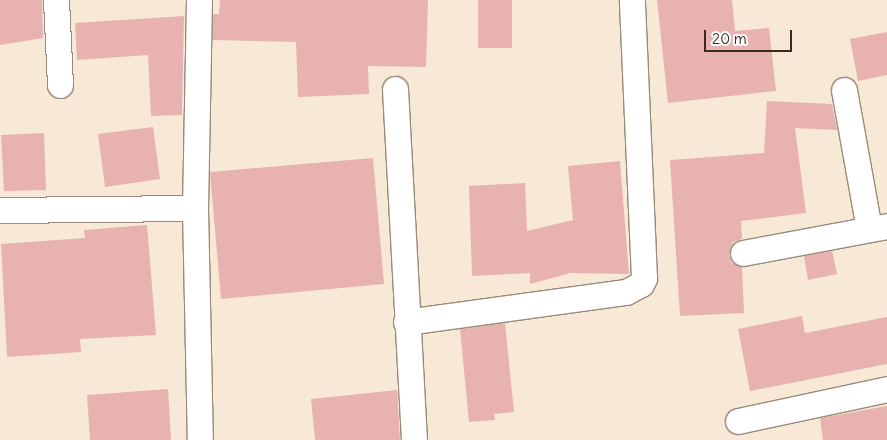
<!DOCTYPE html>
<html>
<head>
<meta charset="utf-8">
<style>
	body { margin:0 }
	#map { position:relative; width:887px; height:440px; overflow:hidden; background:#f7e9d6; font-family:Delius,sans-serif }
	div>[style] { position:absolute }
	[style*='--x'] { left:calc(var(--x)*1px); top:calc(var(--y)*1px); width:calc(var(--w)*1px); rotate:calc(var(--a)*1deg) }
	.building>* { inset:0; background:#e7b2b0 }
	.roads { filter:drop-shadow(1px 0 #998a7a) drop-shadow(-1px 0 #998a7a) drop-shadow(0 1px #998a7a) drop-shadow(0 -1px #998a7a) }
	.street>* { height:25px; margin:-12.5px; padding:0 12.5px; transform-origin:12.5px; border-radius:12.5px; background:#fff }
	span { translate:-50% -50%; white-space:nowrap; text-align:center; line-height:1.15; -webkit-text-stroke:4px #fff; paint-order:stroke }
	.scale { position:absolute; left:704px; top:30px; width:88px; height:22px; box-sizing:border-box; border:2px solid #3b2a1e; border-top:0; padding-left:6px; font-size:15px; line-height:18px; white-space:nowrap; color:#3b2a1e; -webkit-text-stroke:4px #fff; paint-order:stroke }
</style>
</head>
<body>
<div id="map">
	<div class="building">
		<div style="clip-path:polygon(0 0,42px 0,43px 38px,0 45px)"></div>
		<div style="clip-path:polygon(220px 0,428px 0,426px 67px,368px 66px,369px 94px,298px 97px,296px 42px,213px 40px,213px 14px,219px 14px)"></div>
		<div style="clip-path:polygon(478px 0,512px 0,512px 48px,478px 48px)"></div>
		<div style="clip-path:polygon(657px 0,732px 0,735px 31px,769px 28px,776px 91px,668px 103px)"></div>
		<div style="clip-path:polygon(184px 16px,182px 115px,151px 116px,148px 55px,77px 60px,75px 23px)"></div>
		<div style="clip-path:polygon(887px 32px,887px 75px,858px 81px,850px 39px)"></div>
		<div style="clip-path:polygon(767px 101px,832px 104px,837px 130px,795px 128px,806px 213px,741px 221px,742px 239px,733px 242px,729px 255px,732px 263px,742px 267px,744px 313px,680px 316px,670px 160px,764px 153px)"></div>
		<div style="clip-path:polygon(153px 127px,160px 179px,105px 187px,98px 134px)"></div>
		<div style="clip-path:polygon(44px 133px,46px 190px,4px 191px,1px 135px)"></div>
		<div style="clip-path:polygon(373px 158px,384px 284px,221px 299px,210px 172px)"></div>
		<div style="clip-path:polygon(620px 161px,629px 274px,570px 273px,530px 284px,530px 273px,472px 276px,469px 186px,525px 183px,527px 231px,573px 220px,568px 166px)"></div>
		<div style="clip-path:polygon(147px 225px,156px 335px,80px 339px,81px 352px,7px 357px,1px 244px,85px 238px,84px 230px)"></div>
		<div style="clip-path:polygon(832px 251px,837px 274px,808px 280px,804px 256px)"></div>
		<div style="clip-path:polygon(802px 316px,805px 333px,887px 317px,887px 364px,750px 391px,738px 329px)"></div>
		<div style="clip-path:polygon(505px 323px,514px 412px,494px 414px,495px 420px,469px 422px,460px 329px)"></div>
		<div style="clip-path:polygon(168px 389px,171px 440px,90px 440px,87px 395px)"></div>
		<div style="clip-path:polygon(397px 390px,400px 440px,315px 440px,311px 399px)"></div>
		<div style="clip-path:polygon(887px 406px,887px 440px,823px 440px,820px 418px)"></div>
	</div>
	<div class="roads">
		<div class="street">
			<div style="--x:56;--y:0;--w:85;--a:87.3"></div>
			<div style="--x:199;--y:0;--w:208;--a:91.1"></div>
			<div style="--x:195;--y:208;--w:232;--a:88.8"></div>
			<div style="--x:395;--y:89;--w:352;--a:86.9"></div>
			<div style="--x:844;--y:90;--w:141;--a:79.8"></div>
			<div style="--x:0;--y:210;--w:195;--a:-0.6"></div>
			<div style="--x:743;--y:253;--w:147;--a:-10.6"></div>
			<div style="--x:406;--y:322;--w:222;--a:-7.8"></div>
			<div style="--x:626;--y:292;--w:17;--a:-28"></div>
			<div style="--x:641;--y:284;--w:7;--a:-63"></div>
			<div style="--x:644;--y:278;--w:278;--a:-92.5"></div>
			<div style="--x:738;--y:421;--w:152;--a:-12.1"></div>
		</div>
	</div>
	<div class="scale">20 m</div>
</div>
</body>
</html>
